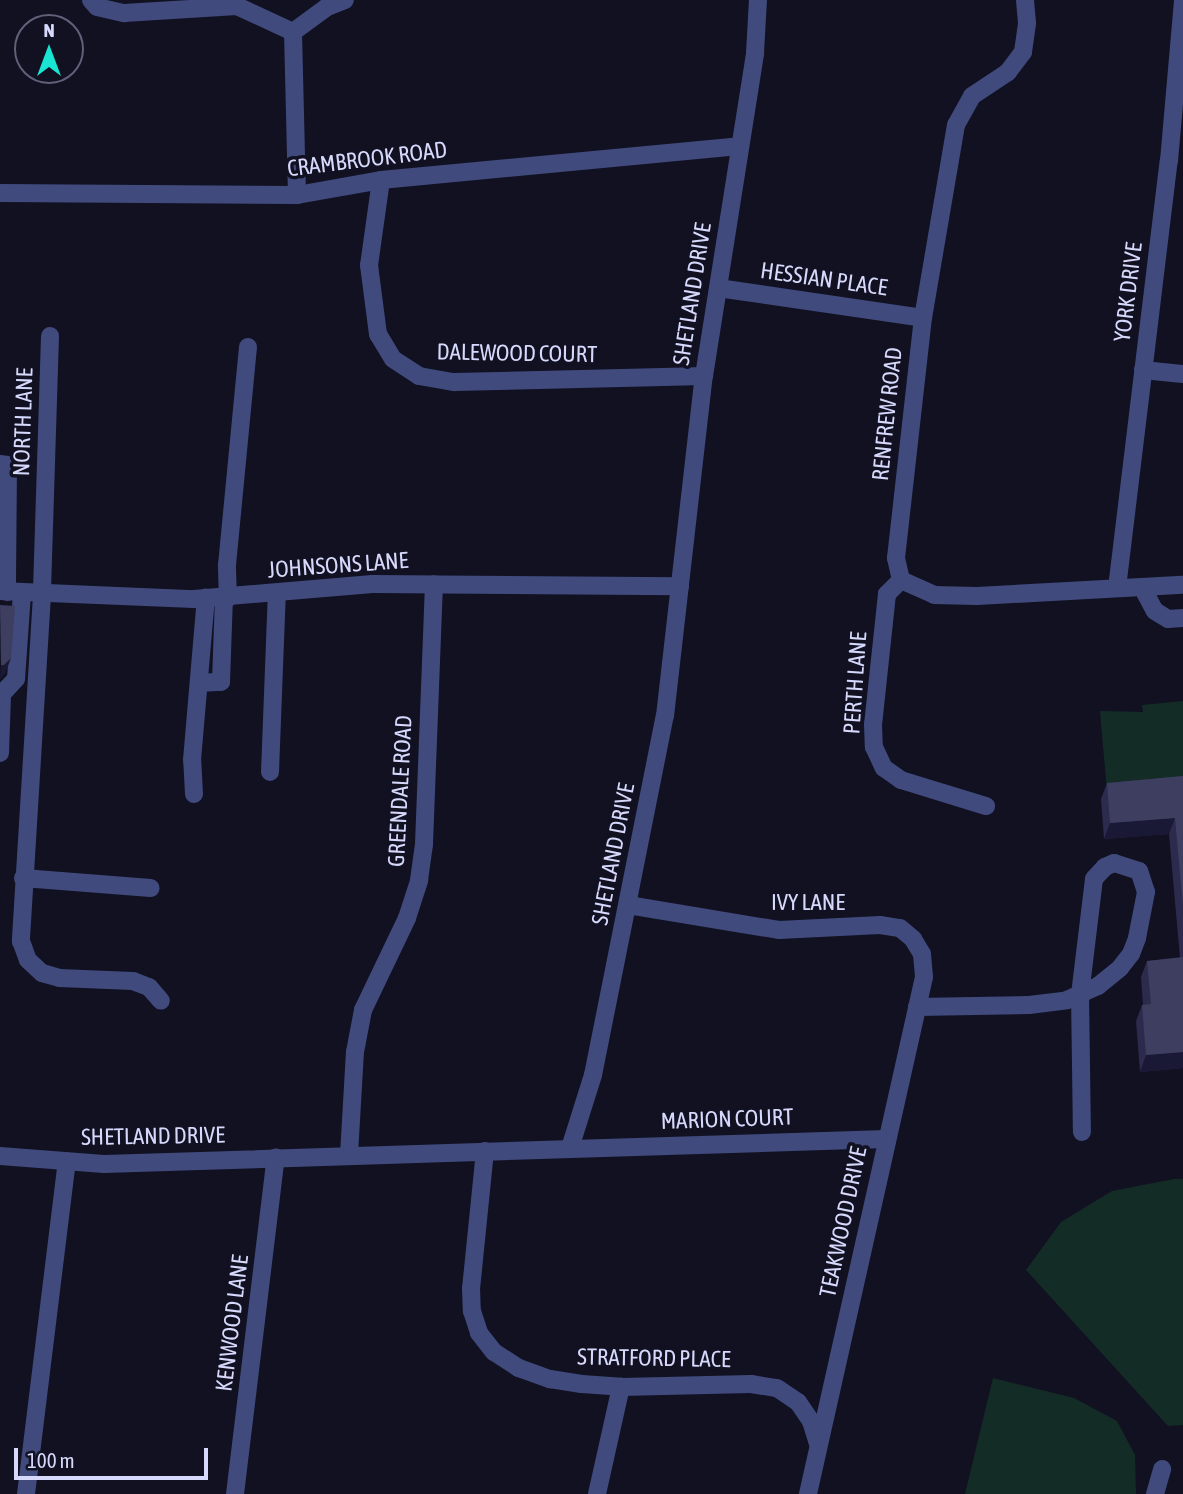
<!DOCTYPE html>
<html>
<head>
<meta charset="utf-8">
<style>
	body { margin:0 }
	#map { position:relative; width:1183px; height:1494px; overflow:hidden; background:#112; font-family:"Asap Condensed",sans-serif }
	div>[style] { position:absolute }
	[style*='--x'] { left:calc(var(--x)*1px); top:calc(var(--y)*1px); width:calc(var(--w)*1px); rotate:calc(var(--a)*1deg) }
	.green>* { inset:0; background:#142c26 }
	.minor>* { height:18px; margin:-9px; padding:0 9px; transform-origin:9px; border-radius:9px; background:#404a7d }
	.wall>* { inset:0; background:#2c2b4e }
	.shaded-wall>* { inset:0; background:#191935 }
	.building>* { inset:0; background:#3e3e61 }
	span { translate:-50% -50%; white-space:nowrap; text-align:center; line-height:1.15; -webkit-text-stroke:7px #112; paint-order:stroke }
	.street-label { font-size:23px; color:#d6d9fb }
	.north { position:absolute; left:14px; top:14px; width:70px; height:70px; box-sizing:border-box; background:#112; border:2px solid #606179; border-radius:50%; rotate:0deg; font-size:19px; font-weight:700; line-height:28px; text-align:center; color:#d6d9fb }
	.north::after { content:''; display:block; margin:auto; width:24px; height:32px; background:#18e5d2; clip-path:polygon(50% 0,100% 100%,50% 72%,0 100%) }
	.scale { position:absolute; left:14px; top:1448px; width:194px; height:32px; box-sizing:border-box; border:4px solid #d6d9fb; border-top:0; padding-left:9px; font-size:21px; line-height:24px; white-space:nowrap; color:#d6d9fb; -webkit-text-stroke:5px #112; paint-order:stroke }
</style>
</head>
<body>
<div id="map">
	<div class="green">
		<div style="clip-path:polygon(1183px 701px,1183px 776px,1107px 792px,1100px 711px,1143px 712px,1142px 705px)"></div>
		<div style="clip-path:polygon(1174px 1179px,1183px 1179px,1183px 1425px,1168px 1426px,1026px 1270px,1061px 1222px,1112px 1191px)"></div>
		<div style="clip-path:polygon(993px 1378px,1074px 1398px,1117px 1421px,1135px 1455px,1136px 1494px,965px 1494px)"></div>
	</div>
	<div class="minor">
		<div style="--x:91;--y:0;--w:9;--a:49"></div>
		<div style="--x:97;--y:7;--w:28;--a:13"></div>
		<div style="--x:124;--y:13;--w:113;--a:-3.5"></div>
		<div style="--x:237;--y:6;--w:62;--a:24.9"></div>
		<div style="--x:293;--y:32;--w:163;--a:88.6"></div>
		<div style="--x:293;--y:32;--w:42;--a:-36.3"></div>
		<div style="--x:327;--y:7;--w:19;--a:-21"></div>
		<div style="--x:381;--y:180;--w:86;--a:98"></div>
		<div style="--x:369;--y:265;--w:70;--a:82.6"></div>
		<div style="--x:378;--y:334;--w:29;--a:59"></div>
		<div style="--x:393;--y:359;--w:31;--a:33"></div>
		<div style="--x:419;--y:376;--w:36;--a:10"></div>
		<div style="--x:454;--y:382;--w:250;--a:-1.4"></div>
		<div style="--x:0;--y:193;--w:297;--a:0.4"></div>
		<div style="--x:297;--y:195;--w:85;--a:-10.1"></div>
		<div style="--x:381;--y:180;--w:360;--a:-5.4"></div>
		<div style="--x:718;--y:288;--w:207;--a:8.3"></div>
		<div style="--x:50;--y:336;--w:259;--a:91.8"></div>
		<div style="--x:42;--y:595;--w:347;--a:93.5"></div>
		<div style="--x:21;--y:941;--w:20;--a:70"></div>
		<div style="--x:28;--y:960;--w:19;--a:43"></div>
		<div style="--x:42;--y:973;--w:18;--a:16"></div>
		<div style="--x:59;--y:978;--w:74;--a:2.3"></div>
		<div style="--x:133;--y:981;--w:17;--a:21"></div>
		<div style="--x:149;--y:987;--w:18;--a:49"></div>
		<div style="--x:1143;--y:370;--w:40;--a:5.7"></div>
		<div style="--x:0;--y:464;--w:8;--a:7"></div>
		<div style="--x:8;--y:465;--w:127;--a:90.5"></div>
		<div style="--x:901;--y:580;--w:23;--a:-103"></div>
		<div style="--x:896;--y:558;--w:242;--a:-83.6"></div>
		<div style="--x:923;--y:318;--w:196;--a:-80.3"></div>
		<div style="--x:956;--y:125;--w:33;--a:-61"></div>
		<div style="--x:972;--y:96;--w:43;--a:-33.7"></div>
		<div style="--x:1008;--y:72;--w:25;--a:-53"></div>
		<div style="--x:1023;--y:52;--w:29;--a:-82"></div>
		<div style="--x:1027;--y:23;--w:23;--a:-95"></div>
		<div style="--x:901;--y:580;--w:20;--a:135"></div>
		<div style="--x:887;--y:594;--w:131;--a:96.1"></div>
		<div style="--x:873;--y:724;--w:23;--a:88"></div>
		<div style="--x:874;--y:747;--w:23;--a:65"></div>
		<div style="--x:884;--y:768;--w:21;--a:35"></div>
		<div style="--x:901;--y:780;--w:89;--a:17"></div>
		<div style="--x:901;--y:580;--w:36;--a:24"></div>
		<div style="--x:934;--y:595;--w:43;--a:1.3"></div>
		<div style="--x:977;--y:596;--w:206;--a:-3.1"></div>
		<div style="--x:1142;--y:587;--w:27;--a:62"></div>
		<div style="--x:1155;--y:611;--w:15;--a:32"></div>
		<div style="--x:1168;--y:619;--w:15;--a:-4"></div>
		<div style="--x:1117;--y:588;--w:430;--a:-83.1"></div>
		<div style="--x:1169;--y:161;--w:160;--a:-85"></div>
		<div style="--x:0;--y:591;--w:194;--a:2.4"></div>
		<div style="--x:194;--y:599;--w:179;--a:-4.8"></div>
		<div style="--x:372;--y:584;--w:308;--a:0.4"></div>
		<div style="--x:228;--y:598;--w:33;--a:-92"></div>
		<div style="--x:227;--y:565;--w:219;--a:-84.5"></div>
		<div style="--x:199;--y:683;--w:22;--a:-3"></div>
		<div style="--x:221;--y:682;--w:84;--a:-88"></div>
		<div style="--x:0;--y:696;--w:23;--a:-47"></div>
		<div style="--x:16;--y:679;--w:86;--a:-86"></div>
		<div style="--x:0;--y:753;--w:56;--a:-88"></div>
		<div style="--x:270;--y:772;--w:179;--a:-87.8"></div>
		<div style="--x:194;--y:794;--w:34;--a:-93"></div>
		<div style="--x:192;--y:760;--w:163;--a:-85.1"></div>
		<div style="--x:23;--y:878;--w:128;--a:4.5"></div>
		<div style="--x:628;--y:905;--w:153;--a:9.4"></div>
		<div style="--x:779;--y:930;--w:101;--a:-2.8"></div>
		<div style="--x:880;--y:925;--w:20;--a:9"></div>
		<div style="--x:900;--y:928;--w:17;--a:40"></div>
		<div style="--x:913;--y:939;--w:17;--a:59"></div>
		<div style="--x:922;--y:954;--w:23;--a:85"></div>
		<div style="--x:924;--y:977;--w:530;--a:102.65"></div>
		<div style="--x:917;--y:1007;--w:112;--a:-1"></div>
		<div style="--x:1029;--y:1005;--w:38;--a:-7"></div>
		<div style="--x:1067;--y:1000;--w:14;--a:-25"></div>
		<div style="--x:1080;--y:994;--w:20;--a:-24"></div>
		<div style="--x:1098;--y:986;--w:28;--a:-39"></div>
		<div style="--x:1120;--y:968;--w:18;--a:-52"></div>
		<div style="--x:1131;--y:954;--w:17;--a:-69"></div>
		<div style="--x:1137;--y:938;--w:47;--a:-78.9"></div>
		<div style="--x:1146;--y:892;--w:22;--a:-108"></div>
		<div style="--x:1139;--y:871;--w:26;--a:-162"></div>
		<div style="--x:1114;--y:863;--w:10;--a:156"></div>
		<div style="--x:1105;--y:867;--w:16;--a:133"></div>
		<div style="--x:1094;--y:879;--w:116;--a:96.9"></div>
		<div style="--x:1080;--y:994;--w:138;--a:89.2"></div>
		<div style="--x:570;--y:1148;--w:77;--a:-72.5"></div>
		<div style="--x:593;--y:1075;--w:366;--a:-78.7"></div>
		<div style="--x:665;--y:716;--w:342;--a:-83.5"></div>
		<div style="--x:704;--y:376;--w:327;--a:-81"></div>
		<div style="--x:755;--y:53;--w:53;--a:-86.8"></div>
		<div style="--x:485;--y:1151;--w:138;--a:95.8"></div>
		<div style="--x:471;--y:1288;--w:23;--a:88"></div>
		<div style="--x:472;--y:1311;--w:23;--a:72"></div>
		<div style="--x:479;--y:1333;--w:24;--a:52"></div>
		<div style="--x:494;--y:1352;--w:30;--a:33"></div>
		<div style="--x:519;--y:1368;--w:33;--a:20"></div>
		<div style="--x:550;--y:1379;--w:32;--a:9"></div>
		<div style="--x:582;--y:1384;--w:39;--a:4"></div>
		<div style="--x:621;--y:1387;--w:130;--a:-1.3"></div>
		<div style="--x:751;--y:1384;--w:26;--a:9"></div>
		<div style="--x:777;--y:1388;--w:25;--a:34"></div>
		<div style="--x:798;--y:1402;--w:23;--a:56"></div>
		<div style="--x:811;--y:1421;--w:24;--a:73"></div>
		<div style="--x:349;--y:1155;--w:103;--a:-86.7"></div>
		<div style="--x:355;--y:1052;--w:43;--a:-79.2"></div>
		<div style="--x:363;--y:1010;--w:102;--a:-64.4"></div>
		<div style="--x:407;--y:918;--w:40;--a:-72"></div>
		<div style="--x:419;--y:880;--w:36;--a:-82"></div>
		<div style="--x:424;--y:844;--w:260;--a:-87.8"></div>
		<div style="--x:0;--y:1156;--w:104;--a:4.4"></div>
		<div style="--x:104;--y:1164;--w:782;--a:-1.83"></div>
		<div style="--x:26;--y:1494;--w:335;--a:-83"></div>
		<div style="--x:235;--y:1494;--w:339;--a:-83.1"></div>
		<div style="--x:597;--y:1494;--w:110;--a:-77.4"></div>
		<div style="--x:1155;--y:1494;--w:26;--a:-74"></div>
	</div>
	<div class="wall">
		<div style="clip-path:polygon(1183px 776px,1183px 1068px,1140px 1072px,1136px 1021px,1142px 1005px,1143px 1005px,1141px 977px,1147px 961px,1180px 958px,1169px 834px,1104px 839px,1101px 799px,1107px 783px)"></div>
	</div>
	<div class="shaded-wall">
		<div style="clip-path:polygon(11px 658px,5px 674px,0 679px,1px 665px)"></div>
		<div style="clip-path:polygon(1175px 818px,1169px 834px,1104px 839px,1110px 823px)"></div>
		<div style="clip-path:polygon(1183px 1052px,1183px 1068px,1140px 1072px,1146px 1055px)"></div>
	</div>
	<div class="building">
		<div style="clip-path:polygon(0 605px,15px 606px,11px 658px,4px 665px,1px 665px)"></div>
		<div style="clip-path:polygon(1183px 776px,1183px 906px,1175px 818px,1110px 823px,1107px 783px)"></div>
		<div style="clip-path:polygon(1183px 957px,1183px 1052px,1146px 1055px,1142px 1005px,1151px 1004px,1147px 961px)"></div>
	</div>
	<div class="street-label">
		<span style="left:367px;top:159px;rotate:-7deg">CRAMBROOK ROAD</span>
		<span style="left:824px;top:279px;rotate:8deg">HESSIAN PLACE</span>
		<span style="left:1128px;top:292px;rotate:-83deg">YORK DRIVE</span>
		<span style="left:692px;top:294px;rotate:-81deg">SHETLAND DRIVE</span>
		<span style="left:517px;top:353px;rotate:1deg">DALEWOOD COURT</span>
		<span style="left:887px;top:414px;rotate:-84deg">RENFREW ROAD</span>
		<span style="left:23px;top:422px;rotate:-88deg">NORTH LANE</span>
		<span style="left:338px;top:565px;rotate:-4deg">JOHNSONS LANE</span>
		<span style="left:855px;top:683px;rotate:-86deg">PERTH LANE</span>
		<span style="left:400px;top:791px;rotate:-87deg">GREENDALE ROAD</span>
		<span style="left:613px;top:854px;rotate:-79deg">SHETLAND DRIVE</span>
		<span style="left:808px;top:902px">IVY LANE</span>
		<span style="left:727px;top:1119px;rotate:-2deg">MARION COURT</span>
		<span style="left:153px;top:1136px;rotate:-1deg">SHETLAND DRIVE</span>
		<span style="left:843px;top:1222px;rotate:-78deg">TEAKWOOD DRIVE</span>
		<span style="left:232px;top:1323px;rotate:-83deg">KENWOOD LANE</span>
		<span style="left:654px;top:1358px;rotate:1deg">STRATFORD PLACE</span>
	</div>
	<div class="north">N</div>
	<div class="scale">100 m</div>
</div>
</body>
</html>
